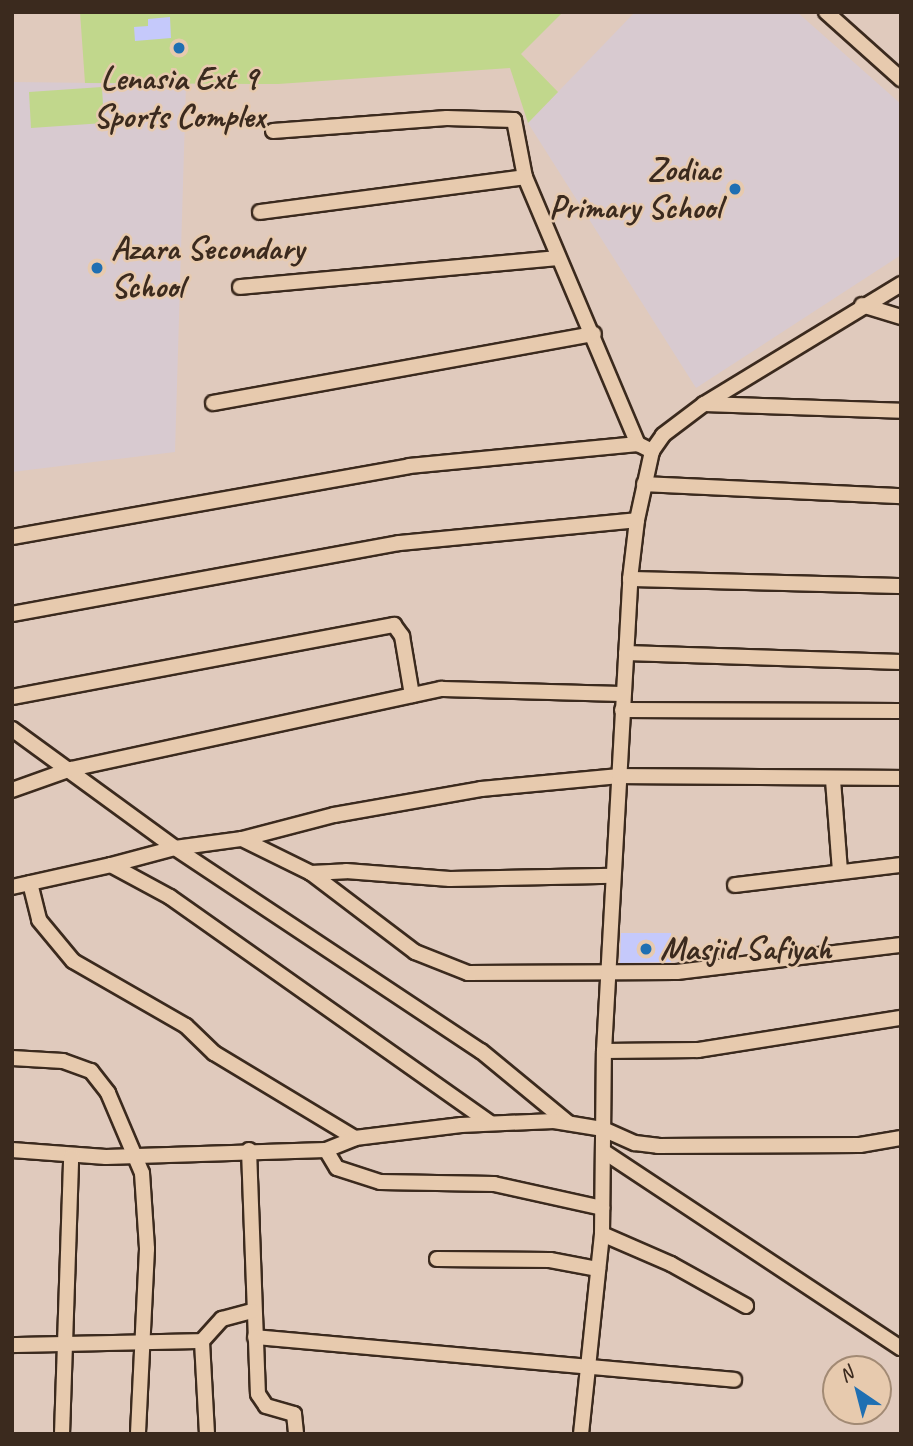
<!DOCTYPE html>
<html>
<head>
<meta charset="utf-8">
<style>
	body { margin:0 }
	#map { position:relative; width:913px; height:1446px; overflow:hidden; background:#e0cabd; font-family:Caveat,sans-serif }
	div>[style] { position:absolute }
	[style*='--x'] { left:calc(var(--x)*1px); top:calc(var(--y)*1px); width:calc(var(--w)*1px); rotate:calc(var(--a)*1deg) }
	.built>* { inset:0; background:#d8cad0 }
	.green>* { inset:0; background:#c1d78c }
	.building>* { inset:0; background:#c5c9fb }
	.roads { filter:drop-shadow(2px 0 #3b2a1e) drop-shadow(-2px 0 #3b2a1e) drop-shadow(0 2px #3b2a1e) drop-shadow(0 -2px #3b2a1e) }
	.minor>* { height:14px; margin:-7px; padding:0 7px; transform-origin:7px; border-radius:7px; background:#e7caae }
	.dots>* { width:19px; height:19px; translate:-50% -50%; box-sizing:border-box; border:4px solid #e7caae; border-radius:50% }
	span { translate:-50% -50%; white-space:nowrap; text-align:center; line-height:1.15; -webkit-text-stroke:5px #e7caae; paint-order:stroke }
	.poi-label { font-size:33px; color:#3b2a1e; font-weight:700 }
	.right { translate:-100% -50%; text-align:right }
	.left { translate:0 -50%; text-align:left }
	.frame { position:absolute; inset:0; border:14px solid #3b2a1e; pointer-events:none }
	.north { position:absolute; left:822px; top:1355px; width:70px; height:70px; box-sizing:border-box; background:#e7caae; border:2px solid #a28a74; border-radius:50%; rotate:325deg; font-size:19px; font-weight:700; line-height:28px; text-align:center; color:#3b2a1e }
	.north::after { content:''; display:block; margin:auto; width:24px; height:32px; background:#1f6fb2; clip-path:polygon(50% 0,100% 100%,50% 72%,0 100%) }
</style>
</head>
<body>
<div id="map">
	<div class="built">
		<div style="clip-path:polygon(635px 12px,797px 12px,901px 104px,901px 255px,696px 388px,528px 123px)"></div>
		<div style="clip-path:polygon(12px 82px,186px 84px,175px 452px,12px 472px)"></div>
	</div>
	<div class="green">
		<div style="clip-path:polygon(80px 12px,563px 12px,521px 54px,558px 92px,528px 123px,510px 68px,278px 84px,85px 83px)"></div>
		<div style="clip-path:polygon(102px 87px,104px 123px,31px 128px,29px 92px)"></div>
	</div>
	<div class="building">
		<div style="clip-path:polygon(170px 17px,171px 38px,135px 41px,134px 27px,148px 26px,148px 19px)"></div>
		<div style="clip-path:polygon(621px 933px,671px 933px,671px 962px,620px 963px)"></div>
	</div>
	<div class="roads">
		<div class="minor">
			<div style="--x:826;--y:12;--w:101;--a:41.8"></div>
			<div style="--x:273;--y:131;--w:174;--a:-4.3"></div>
			<div style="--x:447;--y:118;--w:67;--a:1.7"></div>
			<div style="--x:514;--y:120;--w:58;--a:79.1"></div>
			<div style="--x:525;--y:177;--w:290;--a:67.1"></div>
			<div style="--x:260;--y:212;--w:267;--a:-7.5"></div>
			<div style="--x:240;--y:287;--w:318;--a:-5.2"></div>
			<div style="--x:862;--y:305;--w:41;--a:17.1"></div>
			<div style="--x:213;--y:403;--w:387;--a:-10.3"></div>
			<div style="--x:704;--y:404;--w:197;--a:2"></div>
			<div style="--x:644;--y:484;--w:257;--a:2.7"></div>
			<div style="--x:12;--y:537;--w:403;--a:-10.1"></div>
			<div style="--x:409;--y:466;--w:230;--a:-5.5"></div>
			<div style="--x:638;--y:444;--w:16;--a:27"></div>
			<div style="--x:630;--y:579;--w:271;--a:1.5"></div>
			<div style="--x:12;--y:614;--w:393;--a:-10.4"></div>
			<div style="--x:399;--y:543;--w:239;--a:-5.5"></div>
			<div style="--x:626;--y:653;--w:275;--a:1.9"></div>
			<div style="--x:12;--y:697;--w:389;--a:-10.7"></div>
			<div style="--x:394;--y:625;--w:14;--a:54"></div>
			<div style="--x:402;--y:636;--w:60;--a:80.4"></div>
			<div style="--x:622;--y:710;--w:279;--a:0.2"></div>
			<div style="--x:12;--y:729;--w:202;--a:36.1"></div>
			<div style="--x:175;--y:848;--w:367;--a:33.6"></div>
			<div style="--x:481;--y:1051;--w:112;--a:39.5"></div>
			<div style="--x:833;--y:780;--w:91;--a:85.6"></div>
			<div style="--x:12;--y:790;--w:63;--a:-19.6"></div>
			<div style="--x:71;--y:769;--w:379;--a:-12.2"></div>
			<div style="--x:441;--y:689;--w:182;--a:1.6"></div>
			<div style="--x:242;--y:839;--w:77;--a:26.2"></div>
			<div style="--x:311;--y:873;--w:131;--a:37.2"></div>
			<div style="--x:415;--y:952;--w:57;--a:21.6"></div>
			<div style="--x:468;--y:973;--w:209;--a:-0.3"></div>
			<div style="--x:677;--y:972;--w:226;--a:-6.9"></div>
			<div style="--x:111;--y:865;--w:66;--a:-14.9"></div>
			<div style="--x:175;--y:848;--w:68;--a:-7.7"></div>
			<div style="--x:242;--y:839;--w:95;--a:-14.6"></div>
			<div style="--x:334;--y:815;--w:149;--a:-10"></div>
			<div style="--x:481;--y:789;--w:139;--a:-5.4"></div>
			<div style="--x:619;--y:776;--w:282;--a:0.4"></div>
			<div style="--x:311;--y:873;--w:35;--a:-3"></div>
			<div style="--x:346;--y:871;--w:104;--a:4.4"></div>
			<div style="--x:450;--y:879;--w:163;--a:-1.1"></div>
			<div style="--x:30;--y:883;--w:38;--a:76"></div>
			<div style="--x:39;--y:920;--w:53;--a:50.3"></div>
			<div style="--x:73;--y:961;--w:130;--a:29.9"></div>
			<div style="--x:186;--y:1026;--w:39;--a:44"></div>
			<div style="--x:214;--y:1053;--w:165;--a:31.1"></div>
			<div style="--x:735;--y:885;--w:167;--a:-6.9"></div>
			<div style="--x:12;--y:887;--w:101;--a:-12.5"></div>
			<div style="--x:111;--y:865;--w:67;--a:28.5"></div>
			<div style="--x:170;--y:897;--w:392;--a:35.2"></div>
			<div style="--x:604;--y:1051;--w:94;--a:-0.6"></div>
			<div style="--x:698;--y:1050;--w:206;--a:-9"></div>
			<div style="--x:12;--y:1058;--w:51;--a:3.4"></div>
			<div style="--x:63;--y:1061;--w:30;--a:20"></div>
			<div style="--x:91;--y:1071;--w:28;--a:52"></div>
			<div style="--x:108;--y:1093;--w:87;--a:67"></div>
			<div style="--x:142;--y:1173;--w:76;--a:86.2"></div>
			<div style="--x:147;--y:1249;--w:185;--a:92.8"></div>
			<div style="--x:12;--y:1150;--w:94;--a:4.3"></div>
			<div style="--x:106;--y:1157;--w:220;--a:-1.8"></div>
			<div style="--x:326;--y:1150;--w:31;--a:-22"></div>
			<div style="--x:355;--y:1138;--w:107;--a:-7"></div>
			<div style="--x:461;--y:1125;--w:93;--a:-2.5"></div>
			<div style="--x:554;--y:1121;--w:50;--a:9.3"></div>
			<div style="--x:603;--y:1129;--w:35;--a:24"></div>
			<div style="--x:635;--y:1143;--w:23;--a:7"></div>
			<div style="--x:658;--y:1146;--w:202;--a:-0.3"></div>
			<div style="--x:860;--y:1145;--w:42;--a:-9.7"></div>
			<div style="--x:249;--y:1150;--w:244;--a:87.9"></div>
			<div style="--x:258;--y:1394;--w:14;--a:56"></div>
			<div style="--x:266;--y:1406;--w:29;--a:16"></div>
			<div style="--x:294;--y:1414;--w:20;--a:84"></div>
			<div style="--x:326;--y:1150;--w:21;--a:59"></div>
			<div style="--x:337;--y:1168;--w:45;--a:18"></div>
			<div style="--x:380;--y:1182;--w:114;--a:1"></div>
			<div style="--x:494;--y:1184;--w:111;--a:12.5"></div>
			<div style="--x:603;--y:1151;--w:357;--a:33.5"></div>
			<div style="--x:602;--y:1234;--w:75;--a:23.5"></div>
			<div style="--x:671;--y:1264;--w:86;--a:29.2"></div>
			<div style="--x:437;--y:1259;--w:113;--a:0.5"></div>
			<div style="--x:550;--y:1260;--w:49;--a:10.6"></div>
			<div style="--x:255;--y:1337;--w:481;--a:5.1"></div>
			<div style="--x:12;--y:1345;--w:190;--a:-1.2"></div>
			<div style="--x:62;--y:1434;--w:278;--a:-88.1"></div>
			<div style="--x:207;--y:1434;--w:93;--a:-93.1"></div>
			<div style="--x:202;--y:1341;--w:30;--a:-48"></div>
			<div style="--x:222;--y:1319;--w:31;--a:-15"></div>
			<div style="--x:581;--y:1434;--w:201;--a:-84"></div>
			<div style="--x:602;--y:1234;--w:183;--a:-89.4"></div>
			<div style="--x:604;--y:1051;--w:473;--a:-86.8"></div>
			<div style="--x:630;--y:579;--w:59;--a:-83.2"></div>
			<div style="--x:637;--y:520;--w:71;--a:-77.7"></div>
			<div style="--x:652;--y:451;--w:19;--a:-55"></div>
			<div style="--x:663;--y:435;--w:51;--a:-37.1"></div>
			<div style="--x:704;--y:404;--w:231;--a:-31.3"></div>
		</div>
	</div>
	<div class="dots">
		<div style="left:179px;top:48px;background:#1f6fb2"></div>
		<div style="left:735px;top:189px;background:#1f6fb2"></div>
		<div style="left:97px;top:268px;background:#1f6fb2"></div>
		<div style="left:646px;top:949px;background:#1f6fb2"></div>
	</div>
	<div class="poi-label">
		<span style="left:179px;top:98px">Lenasia Ext 9<br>Sports Complex</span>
		<span class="right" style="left:721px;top:189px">Zodiac<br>Primary School</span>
		<span class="left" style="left:111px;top:268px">Azara Secondary<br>School</span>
		<span class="left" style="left:660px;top:949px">Masjid Safiyah</span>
	</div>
	<div class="frame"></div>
	<div class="north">N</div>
</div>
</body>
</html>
